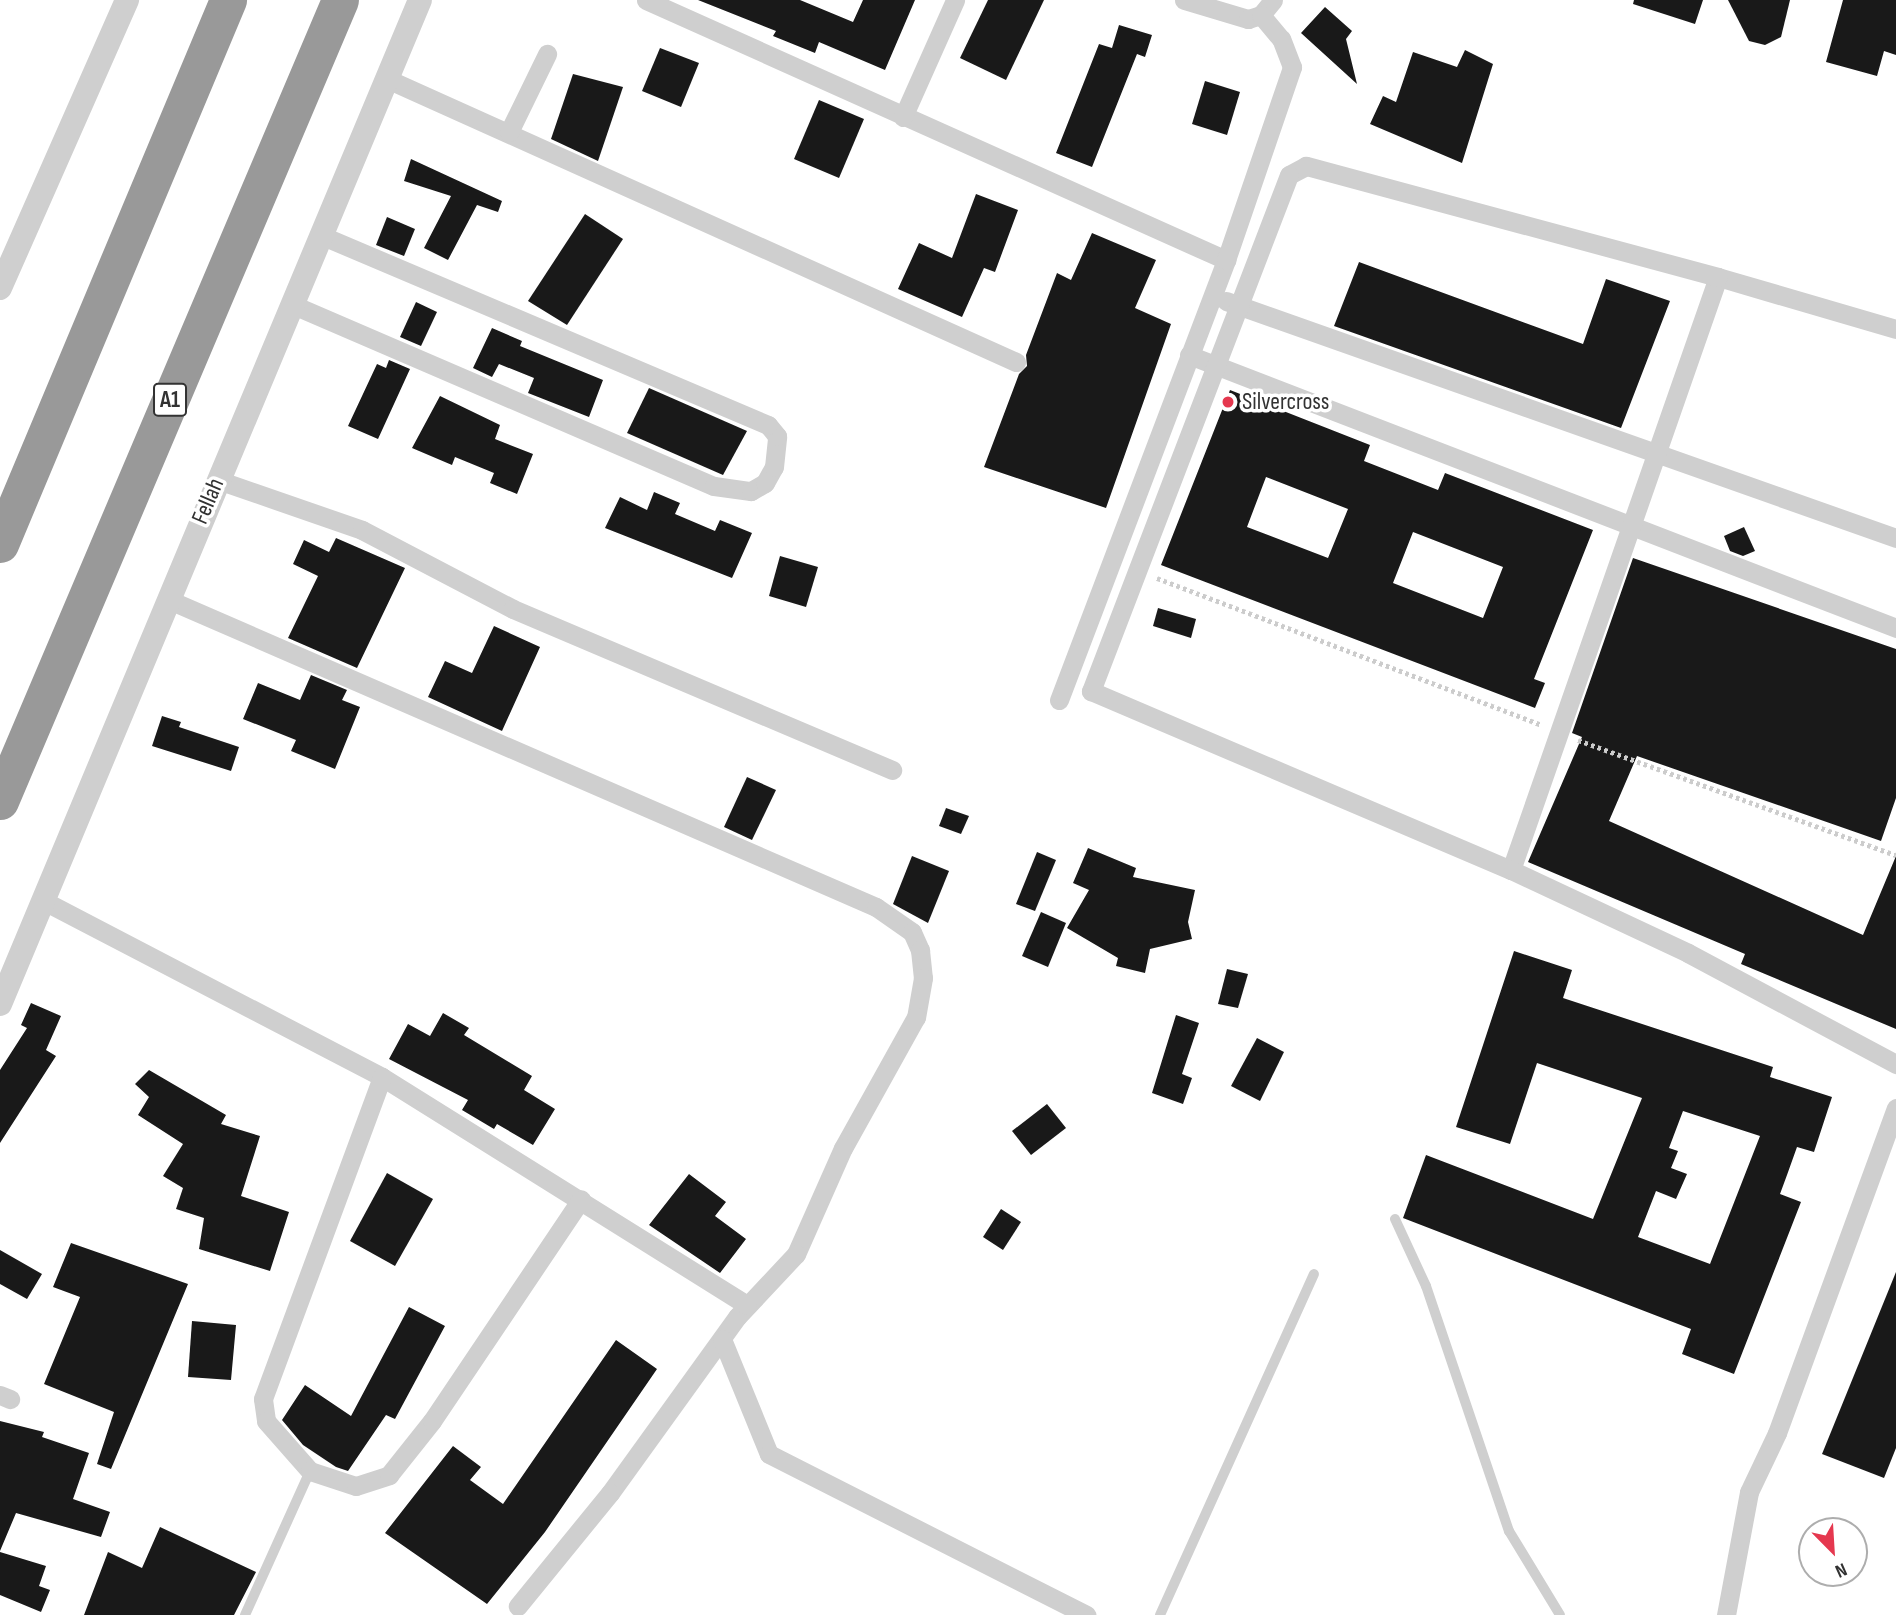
<!DOCTYPE html>
<html>
<head>
<meta charset="utf-8">
<style>
	body { margin:0 }
	#map { position:relative; width:1896px; height:1615px; overflow:hidden; background:#fff; font-family:"Sofia Sans Condensed",sans-serif }
	div>[style] { position:absolute }
	[style*='--x'] { left:calc(var(--x)*1px); top:calc(var(--y)*1px); width:calc(var(--w)*1px); rotate:calc(var(--a)*1deg) }
	.building>* { inset:0; background:#191919 }
	.path>* { height:4.5px; margin-top:-2.25px; transform-origin:0; background:repeating-linear-gradient(90deg,#ccc 0 3.5px,transparent 0 7px) }
	.service>* { height:10px; margin:-5px; padding:0 5px; transform-origin:5px; border-radius:5px; background:#cfcfcf }
	.minor>* { height:19px; margin:-9.5px; padding:0 9.5px; transform-origin:9.5px; border-radius:9.5px; background:#cfcfcf }
	.tertiary>* { height:24px; margin:-12px; padding:0 12px; transform-origin:12px; border-radius:12px; background:#cfcfcf }
	.motorway>* { height:37px; margin:-18.5px; padding:0 18.5px; transform-origin:18.5px; border-radius:18.5px; background:#999 }
	.dots>* { width:19px; height:19px; translate:-50% -50%; box-sizing:border-box; border:4px solid #fff; border-radius:50% }
	span { translate:-50% -50%; white-space:nowrap; text-align:center; line-height:1.15; -webkit-text-stroke:7px #fff; paint-order:stroke }
	.shield-label span { padding:2px 5px; background:#fff; border:2px solid; border-radius:5px; -webkit-text-stroke-width:0 }
	.shield-label { font-size:23px; color:#323232; font-weight:700 }
	.poi-label { font-size:24px; color:#323232 }
	.left { translate:0 -50%; text-align:left }
	.street-label { font-size:24px; color:#323232 }
	.north { position:absolute; left:1798px; top:1517px; width:70px; height:70px; box-sizing:border-box; background:#fff; border:2px solid #adadad; border-radius:50%; rotate:156deg; font-size:19px; font-weight:700; line-height:28px; text-align:center; color:#323232 }
	.north::after { content:''; display:block; margin:auto; width:24px; height:32px; background:#e5384f; clip-path:polygon(50% 0,100% 100%,50% 72%,0 100%) }
</style>
</head>
<body>
<div id="map">
	<div class="building">
		<div style="clip-path:polygon(698px 0,800px 0,853px 22px,863px 0,915px 0,885px 70px,819px 42px,815px 53px,773px 36px,776px 31px)"></div>
		<div style="clip-path:polygon(988px 0,1044px 0,1006px 80px,960px 58px)"></div>
		<div style="clip-path:polygon(1634px 0,1703px 0,1695px 24px,1633px 4px)"></div>
		<div style="clip-path:polygon(1728px 0,1790px 0,1781px 37px,1765px 45px,1749px 41px)"></div>
		<div style="clip-path:polygon(1843px 0,1896px 0,1896px 55px,1884px 51px,1877px 76px,1826px 62px)"></div>
		<div style="clip-path:polygon(1325px 7px,1352px 31px,1346px 39px,1357px 84px,1301px 33px)"></div>
		<div style="clip-path:polygon(1119px 25px,1152px 35px,1145px 57px,1137px 54px,1092px 167px,1056px 153px,1099px 44px,1112px 48px)"></div>
		<div style="clip-path:polygon(660px 48px,699px 63px,681px 107px,642px 91px)"></div>
		<div style="clip-path:polygon(1465px 50px,1493px 64px,1462px 163px,1370px 124px,1383px 96px,1396px 102px,1413px 52px,1457px 67px)"></div>
		<div style="clip-path:polygon(573px 74px,623px 87px,598px 161px,551px 139px)"></div>
		<div style="clip-path:polygon(1205px 81px,1240px 92px,1227px 135px,1192px 124px)"></div>
		<div style="clip-path:polygon(819px 100px,864px 119px,839px 178px,794px 159px)"></div>
		<div style="clip-path:polygon(411px 159px,502px 201px,498px 212px,477px 205px,448px 260px,424px 248px,451px 196px,404px 181px)"></div>
		<div style="clip-path:polygon(976px 194px,1018px 210px,995px 272px,984px 268px,962px 317px,898px 289px,919px 243px,952px 258px)"></div>
		<div style="clip-path:polygon(585px 214px,623px 239px,567px 325px,528px 301px)"></div>
		<div style="clip-path:polygon(387px 217px,415px 229px,404px 256px,376px 245px)"></div>
		<div style="clip-path:polygon(1092px 233px,1156px 260px,1135px 308px,1171px 324px,1106px 508px,984px 467px,1019px 374px,1027px 366px,1026px 355px,1057px 273px,1071px 280px)"></div>
		<div style="clip-path:polygon(1359px 262px,1583px 344px,1606px 279px,1670px 301px,1621px 428px,1334px 326px)"></div>
		<div style="clip-path:polygon(416px 302px,437px 312px,421px 346px,400px 337px)"></div>
		<div style="clip-path:polygon(492px 328px,522px 341px,520px 346px,603px 380px,589px 417px,528px 393px,534px 378px,499px 364px,492px 377px,473px 368px)"></div>
		<div style="clip-path:polygon(389px 360px,410px 369px,378px 439px,348px 426px,377px 364px,386px 368px)"></div>
		<div style="clip-path:polygon(649px 388px,747px 431px,723px 475px,627px 433px)"></div>
		<div style="clip-path:polygon(evenodd,1230px 390px,1370px 445px,1364px 461px,1438px 490px,1445px 473px,1593px 530px,1534px 679px,1545px 683px,1535px 708px,1161px 565px,1230px 390px,1266px 477px,1348px 509px,1328px 558px,1247px 527px,1266px 477px,1230px 390px,1413px 532px,1503px 567px,1483px 618px,1393px 583px,1413px 532px)"></div>
		<div style="clip-path:polygon(440px 396px,500px 425px,495px 439px,533px 454px,517px 494px,490px 483px,494px 473px,455px 457px,452px 465px,412px 448px)"></div>
		<div style="clip-path:polygon(654px 492px,680px 503px,675px 514px,715px 531px,720px 520px,752px 533px,732px 578px,605px 528px,620px 497px,647px 510px)"></div>
		<div style="clip-path:polygon(1744px 527px,1755px 551px,1743px 556px,1730px 551px,1724px 536px)"></div>
		<div style="clip-path:polygon(336px 538px,405px 568px,357px 668px,288px 638px,318px 576px,293px 564px,304px 540px,329px 552px)"></div>
		<div style="clip-path:polygon(780px 556px,818px 567px,806px 607px,769px 596px)"></div>
		<div style="clip-path:polygon(1633px 558px,1896px 649px,1896px 798px,1881px 841px,1637px 756px,1609px 821px,1863px 935px,1896px 856px,1896px 1029px,1741px 964px,1745px 954px,1528px 862px,1582px 737px,1572px 733px)"></div>
		<div style="clip-path:polygon(1158px 608px,1196px 619px,1191px 638px,1153px 626px)"></div>
		<div style="clip-path:polygon(494px 626px,540px 647px,502px 731px,428px 697px,445px 661px,472px 673px)"></div>
		<div style="clip-path:polygon(311px 675px,347px 690px,342px 700px,360px 707px,335px 769px,291px 751px,296px 740px,243px 719px,258px 683px,300px 700px)"></div>
		<div style="clip-path:polygon(162px 716px,181px 722px,179px 727px,239px 747px,231px 771px,152px 746px)"></div>
		<div style="clip-path:polygon(747px 777px,776px 790px,752px 840px,724px 827px)"></div>
		<div style="clip-path:polygon(946px 808px,969px 816px,961px 834px,939px 826px)"></div>
		<div style="clip-path:polygon(1088px 848px,1136px 868px,1133px 877px,1195px 890px,1188px 922px,1192px 939px,1150px 949px,1145px 973px,1116px 966px,1118px 958px,1067px 928px,1089px 890px,1073px 883px)"></div>
		<div style="clip-path:polygon(1037px 852px,1056px 860px,1035px 911px,1016px 904px)"></div>
		<div style="clip-path:polygon(912px 856px,949px 871px,928px 923px,893px 904px)"></div>
		<div style="clip-path:polygon(1041px 912px,1066px 923px,1048px 967px,1022px 956px)"></div>
		<div style="clip-path:polygon(evenodd,1514px 951px,1572px 970px,1563px 998px,1773px 1067px,1770px 1077px,1832px 1097px,1814px 1152px,1797px 1147px,1787px 1175px,1780px 1194px,1801px 1202px,1734px 1374px,1682px 1354px,1691px 1329px,1403px 1218px,1426px 1155px,1593px 1219px,1642px 1098px,1537px 1063px,1510px 1144px,1456px 1127px,1514px 951px,1683px 1111px,1760px 1136px,1710px 1264px,1638px 1237px,1656px 1191px,1676px 1199px,1687px 1174px,1671px 1168px,1678px 1151px,1669px 1148px,1683px 1111px)"></div>
		<div style="clip-path:polygon(1227px 969px,1248px 974px,1238px 1008px,1218px 1004px)"></div>
		<div style="clip-path:polygon(31px 1003px,61px 1016px,46px 1050px,56px 1056px,0 1143px,0 1070px,27px 1028px,21px 1025px)"></div>
		<div style="clip-path:polygon(443px 1013px,469px 1028px,464px 1035px,532px 1076px,524px 1090px,555px 1109px,533px 1145px,497px 1124px,494px 1129px,462px 1110px,468px 1100px,389px 1059px,408px 1024px,430px 1036px)"></div>
		<div style="clip-path:polygon(1176px 1015px,1199px 1023px,1182px 1074px,1192px 1078px,1183px 1104px,1152px 1093px)"></div>
		<div style="clip-path:polygon(1257px 1038px,1284px 1052px,1260px 1101px,1231px 1086px)"></div>
		<div style="clip-path:polygon(149px 1070px,226px 1115px,221px 1124px,260px 1136px,241px 1196px,289px 1212px,270px 1271px,199px 1249px,204px 1218px,176px 1209px,183px 1188px,163px 1176px,183px 1144px,138px 1115px,149px 1097px,135px 1084px)"></div>
		<div style="clip-path:polygon(1047px 1104px,1066px 1128px,1031px 1155px,1012px 1131px)"></div>
		<div style="clip-path:polygon(387px 1173px,433px 1199px,395px 1266px,350px 1241px)"></div>
		<div style="clip-path:polygon(689px 1174px,726px 1202px,715px 1216px,746px 1239px,720px 1273px,649px 1225px)"></div>
		<div style="clip-path:polygon(1001px 1209px,1021px 1222px,1003px 1250px,983px 1237px)"></div>
		<div style="clip-path:polygon(71px 1243px,188px 1284px,111px 1469px,97px 1464px,114px 1412px,44px 1384px,80px 1297px,53px 1287px)"></div>
		<div style="clip-path:polygon(0 1250px,42px 1274px,27px 1299px,0 1284px)"></div>
		<div style="clip-path:polygon(1896px 1272px,1896px 1448px,1884px 1478px,1822px 1454px)"></div>
		<div style="clip-path:polygon(409px 1307px,445px 1326px,395px 1419px,386px 1415px,348px 1471px,336px 1467px,303px 1445px,282px 1420px,305px 1385px,351px 1416px)"></div>
		<div style="clip-path:polygon(192px 1321px,236px 1325px,231px 1380px,188px 1377px)"></div>
		<div style="clip-path:polygon(616px 1340px,657px 1369px,545px 1532px,487px 1604px,385px 1533px,453px 1446px,481px 1467px,470px 1480px,503px 1504px)"></div>
		<div style="clip-path:polygon(0 1421px,44px 1432px,42px 1437px,89px 1453px,73px 1499px,110px 1512px,101px 1537px,16px 1513px,0 1551px)"></div>
		<div style="clip-path:polygon(160px 1527px,256px 1572px,234px 1615px,84px 1615px,108px 1552px,142px 1568px)"></div>
		<div style="clip-path:polygon(0 1552px,46px 1566px,39px 1586px,50px 1590px,41px 1612px,0 1595px)"></div>
	</div>
	<div class="path">
		<div style="--x:1157;--y:578;--w:411;--a:20.9"></div>
		<div style="--x:1578;--y:740;--w:338;--a:19.9"></div>
	</div>
	<div class="service">
		<div style="--x:1395;--y:1219;--w:74;--a:65.2"></div>
		<div style="--x:1426;--y:1286;--w:259;--a:71.3"></div>
		<div style="--x:1509;--y:1531;--w:98;--a:58.7"></div>
		<div style="--x:245;--y:1615;--w:158;--a:-65.7"></div>
		<div style="--x:1160;--y:1615;--w:374;--a:-65.7"></div>
	</div>
	<div class="minor">
		<div style="--x:646;--y:0;--w:636;--a:24.15"></div>
		<div style="--x:1184;--y:0;--w:67;--a:16.5"></div>
		<div style="--x:1248;--y:19;--w:14;--a:-17"></div>
		<div style="--x:1261;--y:15;--w:19;--a:-51"></div>
		<div style="--x:385;--y:78;--w:692;--a:24.23"></div>
		<div style="--x:903;--y:117;--w:128;--a:-66"></div>
		<div style="--x:509;--y:132;--w:87;--a:-64"></div>
		<div style="--x:1718;--y:277;--w:185;--a:16.3"></div>
		<div style="--x:1226;--y:301;--w:711;--a:19.48"></div>
		<div style="--x:291;--y:304;--w:460;--a:23.3"></div>
		<div style="--x:714;--y:486;--w:37;--a:8"></div>
		<div style="--x:751;--y:491;--w:16;--a:-30"></div>
		<div style="--x:765;--y:483;--w:18;--a:-61"></div>
		<div style="--x:774;--y:467;--w:31;--a:-84"></div>
		<div style="--x:777;--y:436;--w:14;--a:-129"></div>
		<div style="--x:768;--y:425;--w:487;--a:-157"></div>
		<div style="--x:1189;--y:355;--w:758;--a:21.11"></div>
		<div style="--x:218;--y:480;--w:152;--a:19.1"></div>
		<div style="--x:362;--y:530;--w:170;--a:27.6"></div>
		<div style="--x:513;--y:609;--w:412;--a:23"></div>
		<div style="--x:167;--y:599;--w:773;--a:23.48"></div>
		<div style="--x:876;--y:907;--w:44;--a:34.8"></div>
		<div style="--x:912;--y:932;--w:20;--a:66"></div>
		<div style="--x:920;--y:950;--w:28;--a:84"></div>
		<div style="--x:923;--y:978;--w:40;--a:100"></div>
		<div style="--x:916;--y:1017;--w:150;--a:119.1"></div>
		<div style="--x:843;--y:1148;--w:116;--a:113.9"></div>
		<div style="--x:796;--y:1254;--w:86;--a:133.1"></div>
		<div style="--x:737;--y:1317;--w:217;--a:125.8"></div>
		<div style="--x:610;--y:1493;--w:146;--a:129.2"></div>
		<div style="--x:1059;--y:700;--w:471;--a:-69.2"></div>
		<div style="--x:1226;--y:260;--w:204;--a:-71.1"></div>
		<div style="--x:1292;--y:67;--w:30;--a:-111"></div>
		<div style="--x:1281;--y:39;--w:31;--a:-130"></div>
		<div style="--x:1511;--y:870;--w:628;--a:-70.76"></div>
		<div style="--x:1718;--y:277;--w:427;--a:-164.9"></div>
		<div style="--x:1306;--y:166;--w:19;--a:152"></div>
		<div style="--x:1289;--y:175;--w:553;--a:110.99"></div>
		<div style="--x:1091;--y:691;--w:457;--a:23.1"></div>
		<div style="--x:1511;--y:870;--w:195;--a:25.1"></div>
		<div style="--x:1688;--y:953;--w:236;--a:28.1"></div>
		<div style="--x:44;--y:901;--w:381;--a:27.5"></div>
		<div style="--x:382;--y:1077;--w:430;--a:32"></div>
		<div style="--x:382;--y:1077;--w:343;--a:110.3"></div>
		<div style="--x:263;--y:1399;--w:22;--a:82"></div>
		<div style="--x:266;--y:1421;--w:67;--a:48.7"></div>
		<div style="--x:310;--y:1471;--w:48;--a:18.1"></div>
		<div style="--x:356;--y:1486;--w:35;--a:-18"></div>
		<div style="--x:389;--y:1475;--w:69;--a:-51.5"></div>
		<div style="--x:432;--y:1421;--w:267;--a:-56.1"></div>
		<div style="--x:722;--y:1339;--w:124;--a:67.8"></div>
		<div style="--x:769;--y:1454;--w:356;--a:26.9"></div>
		<div style="--x:0;--y:1395;--w:11;--a:22"></div>
		<div style="--x:1726;--y:1615;--w:125;--a:-79.4"></div>
		<div style="--x:1749;--y:1492;--w:65;--a:-64.6"></div>
		<div style="--x:1777;--y:1433;--w:346;--a:-69.9"></div>
	</div>
	<div class="tertiary">
		<div style="--x:0;--y:288;--w:315;--a:-66.2"></div>
		<div style="--x:0;--y:1004;--w:1088;--a:-67.3"></div>
	</div>
	<div class="motorway">
		<div style="--x:0;--y:544;--w:590;--a:-67.26"></div>
		<div style="--x:0;--y:801;--w:870;--a:-67"></div>
	</div>
	<div class="dots">
		<div style="left:1228px;top:402px;background:#e5384f"></div>
	</div>
	<div class="shield-label">
		<span style="left:170px;top:400px">A1</span>
	</div>
	<div class="poi-label">
		<span class="left" style="left:1242px;top:402px">Silvercross</span>
	</div>
	<div class="street-label">
		<span style="left:208px;top:501px;rotate:-67deg">Fellah</span>
	</div>
	<div class="north">N</div>
</div>
</body>
</html>
